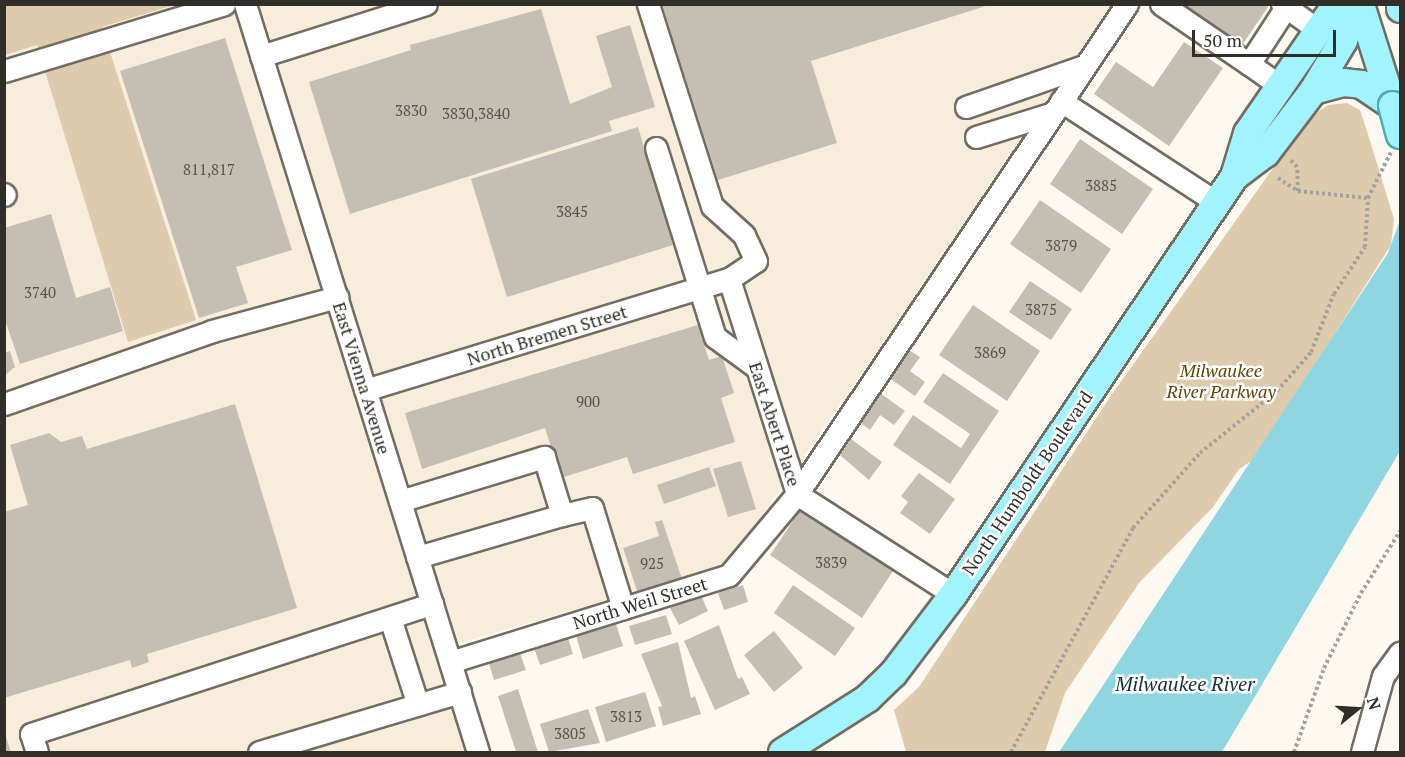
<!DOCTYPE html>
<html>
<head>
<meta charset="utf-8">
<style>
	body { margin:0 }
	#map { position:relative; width:1405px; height:757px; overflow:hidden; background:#fef9f0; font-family:"PT Serif",serif }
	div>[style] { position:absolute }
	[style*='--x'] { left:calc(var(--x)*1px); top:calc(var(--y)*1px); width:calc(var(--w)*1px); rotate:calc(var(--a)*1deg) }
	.built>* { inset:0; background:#f8eddb }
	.green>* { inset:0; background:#decbae }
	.water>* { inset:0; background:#90d6e1 }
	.building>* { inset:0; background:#c5beb3 }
	.path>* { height:4px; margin-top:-2px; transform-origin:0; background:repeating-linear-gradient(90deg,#a7a39c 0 3px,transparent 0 6px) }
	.roads { filter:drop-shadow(2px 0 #726c62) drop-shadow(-2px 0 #726c62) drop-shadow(0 2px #726c62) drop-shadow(0 -2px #726c62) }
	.minor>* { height:21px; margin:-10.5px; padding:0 10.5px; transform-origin:10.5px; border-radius:10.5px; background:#fff }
	.major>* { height:27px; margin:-13.5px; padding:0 13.5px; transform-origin:13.5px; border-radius:13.5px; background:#a1f3fe }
	.bridges { filter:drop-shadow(2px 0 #51a9b3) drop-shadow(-2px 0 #51a9b3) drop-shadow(0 2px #51a9b3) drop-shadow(0 -2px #51a9b3) }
	.major-bridge>* { height:27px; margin:-13.5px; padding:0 13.5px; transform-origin:13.5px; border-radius:13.5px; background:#a1f3fe }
	span { translate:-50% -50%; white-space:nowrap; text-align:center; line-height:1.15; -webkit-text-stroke:5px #fff; paint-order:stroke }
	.number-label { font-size:15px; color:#55524c }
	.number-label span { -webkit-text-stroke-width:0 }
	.street-label { font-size:18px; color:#302e29 }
	.park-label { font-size:18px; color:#624507; font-style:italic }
	.water-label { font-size:20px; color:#113439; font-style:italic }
	.frame { position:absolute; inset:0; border:6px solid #302e29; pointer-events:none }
	.north { position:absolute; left:1327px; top:679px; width:60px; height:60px; -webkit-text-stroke:4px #fff; paint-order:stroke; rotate:72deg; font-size:16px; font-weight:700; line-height:24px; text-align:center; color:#302e29 }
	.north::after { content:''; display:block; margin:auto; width:21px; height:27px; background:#302e29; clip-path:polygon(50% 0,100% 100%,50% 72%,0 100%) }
	.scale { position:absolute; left:1192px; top:30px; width:144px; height:27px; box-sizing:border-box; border:3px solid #302e29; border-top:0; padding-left:8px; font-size:18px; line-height:21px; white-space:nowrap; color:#302e29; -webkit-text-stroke:4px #fff; paint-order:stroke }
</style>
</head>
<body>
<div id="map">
	<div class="built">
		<div style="clip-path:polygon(4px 5px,1121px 5px,727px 565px,459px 643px,493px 752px,5px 752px)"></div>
	</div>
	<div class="green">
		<div style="clip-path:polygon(5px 5px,174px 5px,102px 27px,196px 320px,128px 342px,37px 45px,5px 55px)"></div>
		<div style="clip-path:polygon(1347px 103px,1360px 110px,1367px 131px,1394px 219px,1391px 245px,1327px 346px,1275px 446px,1239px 469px,1213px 507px,1139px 583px,1065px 693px,1045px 752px,906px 752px,894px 710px,919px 687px,1112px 394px,1309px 118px,1328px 105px)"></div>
	</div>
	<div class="water">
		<div style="clip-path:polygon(1400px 220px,1400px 451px,1222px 752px,1059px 752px,1388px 253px)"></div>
	</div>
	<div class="building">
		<div style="clip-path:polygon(662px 4px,989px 4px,989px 5px,811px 61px,837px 143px,718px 180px)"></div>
		<div style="clip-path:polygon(1176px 4px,1264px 4px,1268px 7px,1240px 48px)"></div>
		<div style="clip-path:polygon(541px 9px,570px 104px,612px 87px,596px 36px,630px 25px,655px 107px,609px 121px,612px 131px,350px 214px,309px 82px,411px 50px,410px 45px)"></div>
		<div style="clip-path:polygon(225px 38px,292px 250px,236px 267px,248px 303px,199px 318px,120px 71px)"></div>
		<div style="clip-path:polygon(1184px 42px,1223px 68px,1169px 146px,1094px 94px,1116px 62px,1153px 87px)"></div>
		<div style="clip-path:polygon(638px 127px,673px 245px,507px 297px,471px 179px)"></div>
		<div style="clip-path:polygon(1080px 139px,1153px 189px,1122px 234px,1050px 184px)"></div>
		<div style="clip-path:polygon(1040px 200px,1111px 249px,1081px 293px,1010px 244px)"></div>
		<div style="clip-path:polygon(51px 214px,76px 298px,110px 287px,123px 331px,20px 364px,4px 317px,4px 228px)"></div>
		<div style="clip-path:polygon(1030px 281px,1072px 309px,1051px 340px,1009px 312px)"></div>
		<div style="clip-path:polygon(973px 305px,1040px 351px,1007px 401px,939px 355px)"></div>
		<div style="clip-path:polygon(698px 325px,709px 360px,722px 356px,734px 393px,721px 398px,735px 442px,633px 474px,627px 457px,561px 478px,545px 428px,422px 469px,405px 413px)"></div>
		<div style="clip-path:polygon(904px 347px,920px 357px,910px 371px,925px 382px,915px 396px,885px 375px)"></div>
		<div style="clip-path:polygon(10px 351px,15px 367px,4px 376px,4px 353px)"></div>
		<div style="clip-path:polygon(943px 373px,999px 411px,950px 484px,893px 445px,913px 415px,961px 448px,970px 434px,923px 402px)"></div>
		<div style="clip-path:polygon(876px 390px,905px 411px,894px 425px,880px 415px,870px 430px,855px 419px)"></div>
		<div style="clip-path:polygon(235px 404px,297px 608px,147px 654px,149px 662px,132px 668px,130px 660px,4px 698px,4px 512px,28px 505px,10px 445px,49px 433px,61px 442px,82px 436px,87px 449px)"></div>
		<div style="clip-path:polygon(851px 439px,882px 462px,869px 480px,840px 455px)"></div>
		<div style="clip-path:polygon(741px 461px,756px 509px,728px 517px,713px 469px)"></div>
		<div style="clip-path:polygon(709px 467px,716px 486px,664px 504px,657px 485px)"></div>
		<div style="clip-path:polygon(919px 473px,955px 499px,930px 534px,900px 513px,908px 502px,901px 496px)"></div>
		<div style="clip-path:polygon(801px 509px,893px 571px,862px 618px,770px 555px)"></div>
		<div style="clip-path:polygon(662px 520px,682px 579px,638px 594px,623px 548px,659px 536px,655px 522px)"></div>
		<div style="clip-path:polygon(743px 585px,748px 602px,724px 610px,718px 593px)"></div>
		<div style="clip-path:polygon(793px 585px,855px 628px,835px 656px,774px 613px)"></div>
		<div style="clip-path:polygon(700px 593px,708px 611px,679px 625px,670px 608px)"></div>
		<div style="clip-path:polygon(666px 615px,672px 634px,635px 645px,629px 626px)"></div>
		<div style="clip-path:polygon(616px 624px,623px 646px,583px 659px,576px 636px)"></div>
		<div style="clip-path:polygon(719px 625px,738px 679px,742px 677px,750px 694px,715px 710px,684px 641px)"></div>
		<div style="clip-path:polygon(774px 631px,803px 668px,774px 692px,744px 655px)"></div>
		<div style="clip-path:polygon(567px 635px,573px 654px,540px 665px,533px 645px)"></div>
		<div style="clip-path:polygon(678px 642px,691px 698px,695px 696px,701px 714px,663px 726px,658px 707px,662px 706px,641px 654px)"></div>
		<div style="clip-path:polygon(519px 650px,526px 670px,494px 680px,488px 660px)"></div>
		<div style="clip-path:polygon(518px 689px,538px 752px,516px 752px,498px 696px)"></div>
		<div style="clip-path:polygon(645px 692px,656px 726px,606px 742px,595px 707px)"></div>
		<div style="clip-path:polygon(588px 709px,600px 743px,549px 752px,540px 724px)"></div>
		<div style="clip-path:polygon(4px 734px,5px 734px,11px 752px,4px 752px)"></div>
	</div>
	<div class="path">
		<div style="--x:1278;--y:178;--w:24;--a:33"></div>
		<div style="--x:1298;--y:191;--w:24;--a:-92"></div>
		<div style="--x:1297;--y:167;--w:11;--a:-131"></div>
		<div style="--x:1298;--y:191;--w:70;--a:5.7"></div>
		<div style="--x:1011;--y:752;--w:255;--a:-61.4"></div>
		<div style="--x:1133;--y:528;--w:101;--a:-48.2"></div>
		<div style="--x:1200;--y:453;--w:99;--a:-38.8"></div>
		<div style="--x:1277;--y:391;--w:52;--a:-48.9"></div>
		<div style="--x:1311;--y:352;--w:62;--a:-68.4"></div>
		<div style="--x:1334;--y:294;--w:56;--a:-56.6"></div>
		<div style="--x:1365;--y:247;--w:49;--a:-86.5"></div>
		<div style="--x:1368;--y:198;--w:51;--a:-63.4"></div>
		<div style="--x:1294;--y:752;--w:89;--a:-70.3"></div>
		<div style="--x:1324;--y:668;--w:84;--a:-63.7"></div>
		<div style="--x:1361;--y:593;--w:73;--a:-57.8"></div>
	</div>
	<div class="roads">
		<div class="minor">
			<div style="--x:245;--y:4;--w:783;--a:72.7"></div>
			<div style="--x:1161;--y:4;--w:107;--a:34.3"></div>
			<div style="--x:1249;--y:64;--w:68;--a:-57"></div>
			<div style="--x:1282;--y:4;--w:44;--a:35.8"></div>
			<div style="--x:261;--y:56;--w:173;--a:-17.5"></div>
			<div style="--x:1249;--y:64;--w:38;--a:35"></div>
			<div style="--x:4;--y:71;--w:230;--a:-16.9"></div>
			<div style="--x:1061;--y:101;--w:185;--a:33.1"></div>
			<div style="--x:966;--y:107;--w:125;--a:-19.2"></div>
			<div style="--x:976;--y:137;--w:81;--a:-17.3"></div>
			<div style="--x:656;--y:148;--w:198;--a:72.7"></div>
			<div style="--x:715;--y:337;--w:51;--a:36.2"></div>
			<div style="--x:4;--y:194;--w:1;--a:45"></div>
			<div style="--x:729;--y:279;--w:225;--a:72.4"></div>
			<div style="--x:797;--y:494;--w:185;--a:32.7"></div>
			<div style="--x:365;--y:390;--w:381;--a:-17"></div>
			<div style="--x:729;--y:279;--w:32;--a:-34"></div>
			<div style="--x:756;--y:261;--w:29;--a:-115"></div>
			<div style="--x:744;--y:235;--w:43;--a:-137.8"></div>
			<div style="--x:712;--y:206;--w:212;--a:-107.6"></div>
			<div style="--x:4;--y:404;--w:220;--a:-19.3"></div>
			<div style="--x:212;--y:331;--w:130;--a:-15.2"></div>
			<div style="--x:400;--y:501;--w:151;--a:-17"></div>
			<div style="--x:544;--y:457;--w:61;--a:72.8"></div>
			<div style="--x:562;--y:515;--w:151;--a:163.8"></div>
			<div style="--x:562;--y:515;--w:31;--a:-13"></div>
			<div style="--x:592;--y:508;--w:105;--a:72.8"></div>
			<div style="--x:390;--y:618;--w:91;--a:72.2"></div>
			<div style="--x:450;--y:662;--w:292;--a:-17.3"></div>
			<div style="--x:729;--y:575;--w:106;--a:-50"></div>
			<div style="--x:797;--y:494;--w:591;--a:-56.04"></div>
			<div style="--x:37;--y:752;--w:19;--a:-108"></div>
			<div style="--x:31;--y:734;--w:422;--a:-18"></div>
			<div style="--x:259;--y:752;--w:210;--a:-16.6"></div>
			<div style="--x:1362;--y:752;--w:79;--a:-74.6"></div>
			<div style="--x:1383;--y:676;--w:29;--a:-54"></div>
		</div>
		<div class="major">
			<div style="--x:1360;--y:4;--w:106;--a:72.4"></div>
			<div style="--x:1400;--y:4;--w:4;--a:90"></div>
			<div style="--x:1313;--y:90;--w:31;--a:-15"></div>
			<div style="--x:1343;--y:82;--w:18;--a:6"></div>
			<div style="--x:1361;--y:84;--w:37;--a:34"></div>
			<div style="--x:1234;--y:176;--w:39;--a:-37"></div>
			<div style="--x:1265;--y:153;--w:79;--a:-52.7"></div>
			<div style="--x:1313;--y:90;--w:58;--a:-59"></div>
			<div style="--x:1343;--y:40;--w:38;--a:-72"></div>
			<div style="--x:782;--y:752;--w:101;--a:-32.4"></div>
			<div style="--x:867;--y:698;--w:36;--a:-44"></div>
			<div style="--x:893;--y:673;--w:99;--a:-52.8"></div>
			<div style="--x:953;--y:594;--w:504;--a:-56.09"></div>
			<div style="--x:1234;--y:176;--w:45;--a:-73.2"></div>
			<div style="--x:1247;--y:133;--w:150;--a:-55.4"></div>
			<div style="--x:1332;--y:10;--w:13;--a:-29"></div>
		</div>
	</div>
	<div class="bridges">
		<div class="major-bridge">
			<div style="--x:1392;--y:105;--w:30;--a:75"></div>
		</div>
	</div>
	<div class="number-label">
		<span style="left:411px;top:111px">3830</span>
		<span style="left:476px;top:114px">3830,3840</span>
		<span style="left:209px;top:170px">811,817</span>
		<span style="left:1101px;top:186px">3885</span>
		<span style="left:572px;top:212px">3845</span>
		<span style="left:1061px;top:246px">3879</span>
		<span style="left:40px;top:293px">3740</span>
		<span style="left:1041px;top:310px">3875</span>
		<span style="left:990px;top:353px">3869</span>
		<span style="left:588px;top:402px">900</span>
		<span style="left:831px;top:563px">3839</span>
		<span style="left:652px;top:564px">925</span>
		<span style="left:626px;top:717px">3813</span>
		<span style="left:570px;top:734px">3805</span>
	</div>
	<div class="street-label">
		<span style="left:547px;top:335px;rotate:-17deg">North Bremen Street</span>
		<span style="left:362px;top:378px;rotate:73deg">East Vienna Avenue</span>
		<span style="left:775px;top:424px;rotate:72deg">East Abert Place</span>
		<span style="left:1027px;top:483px;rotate:-56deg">North Humboldt Boulevard</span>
		<span style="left:640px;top:603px;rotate:-17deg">North Weil Street</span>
	</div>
	<div class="park-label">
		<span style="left:1221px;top:381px">Milwaukee<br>River Parkway</span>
	</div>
	<div class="water-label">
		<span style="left:1185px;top:683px">Milwaukee River</span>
	</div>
	<div class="frame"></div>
	<div class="north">N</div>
	<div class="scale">50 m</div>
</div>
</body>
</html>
